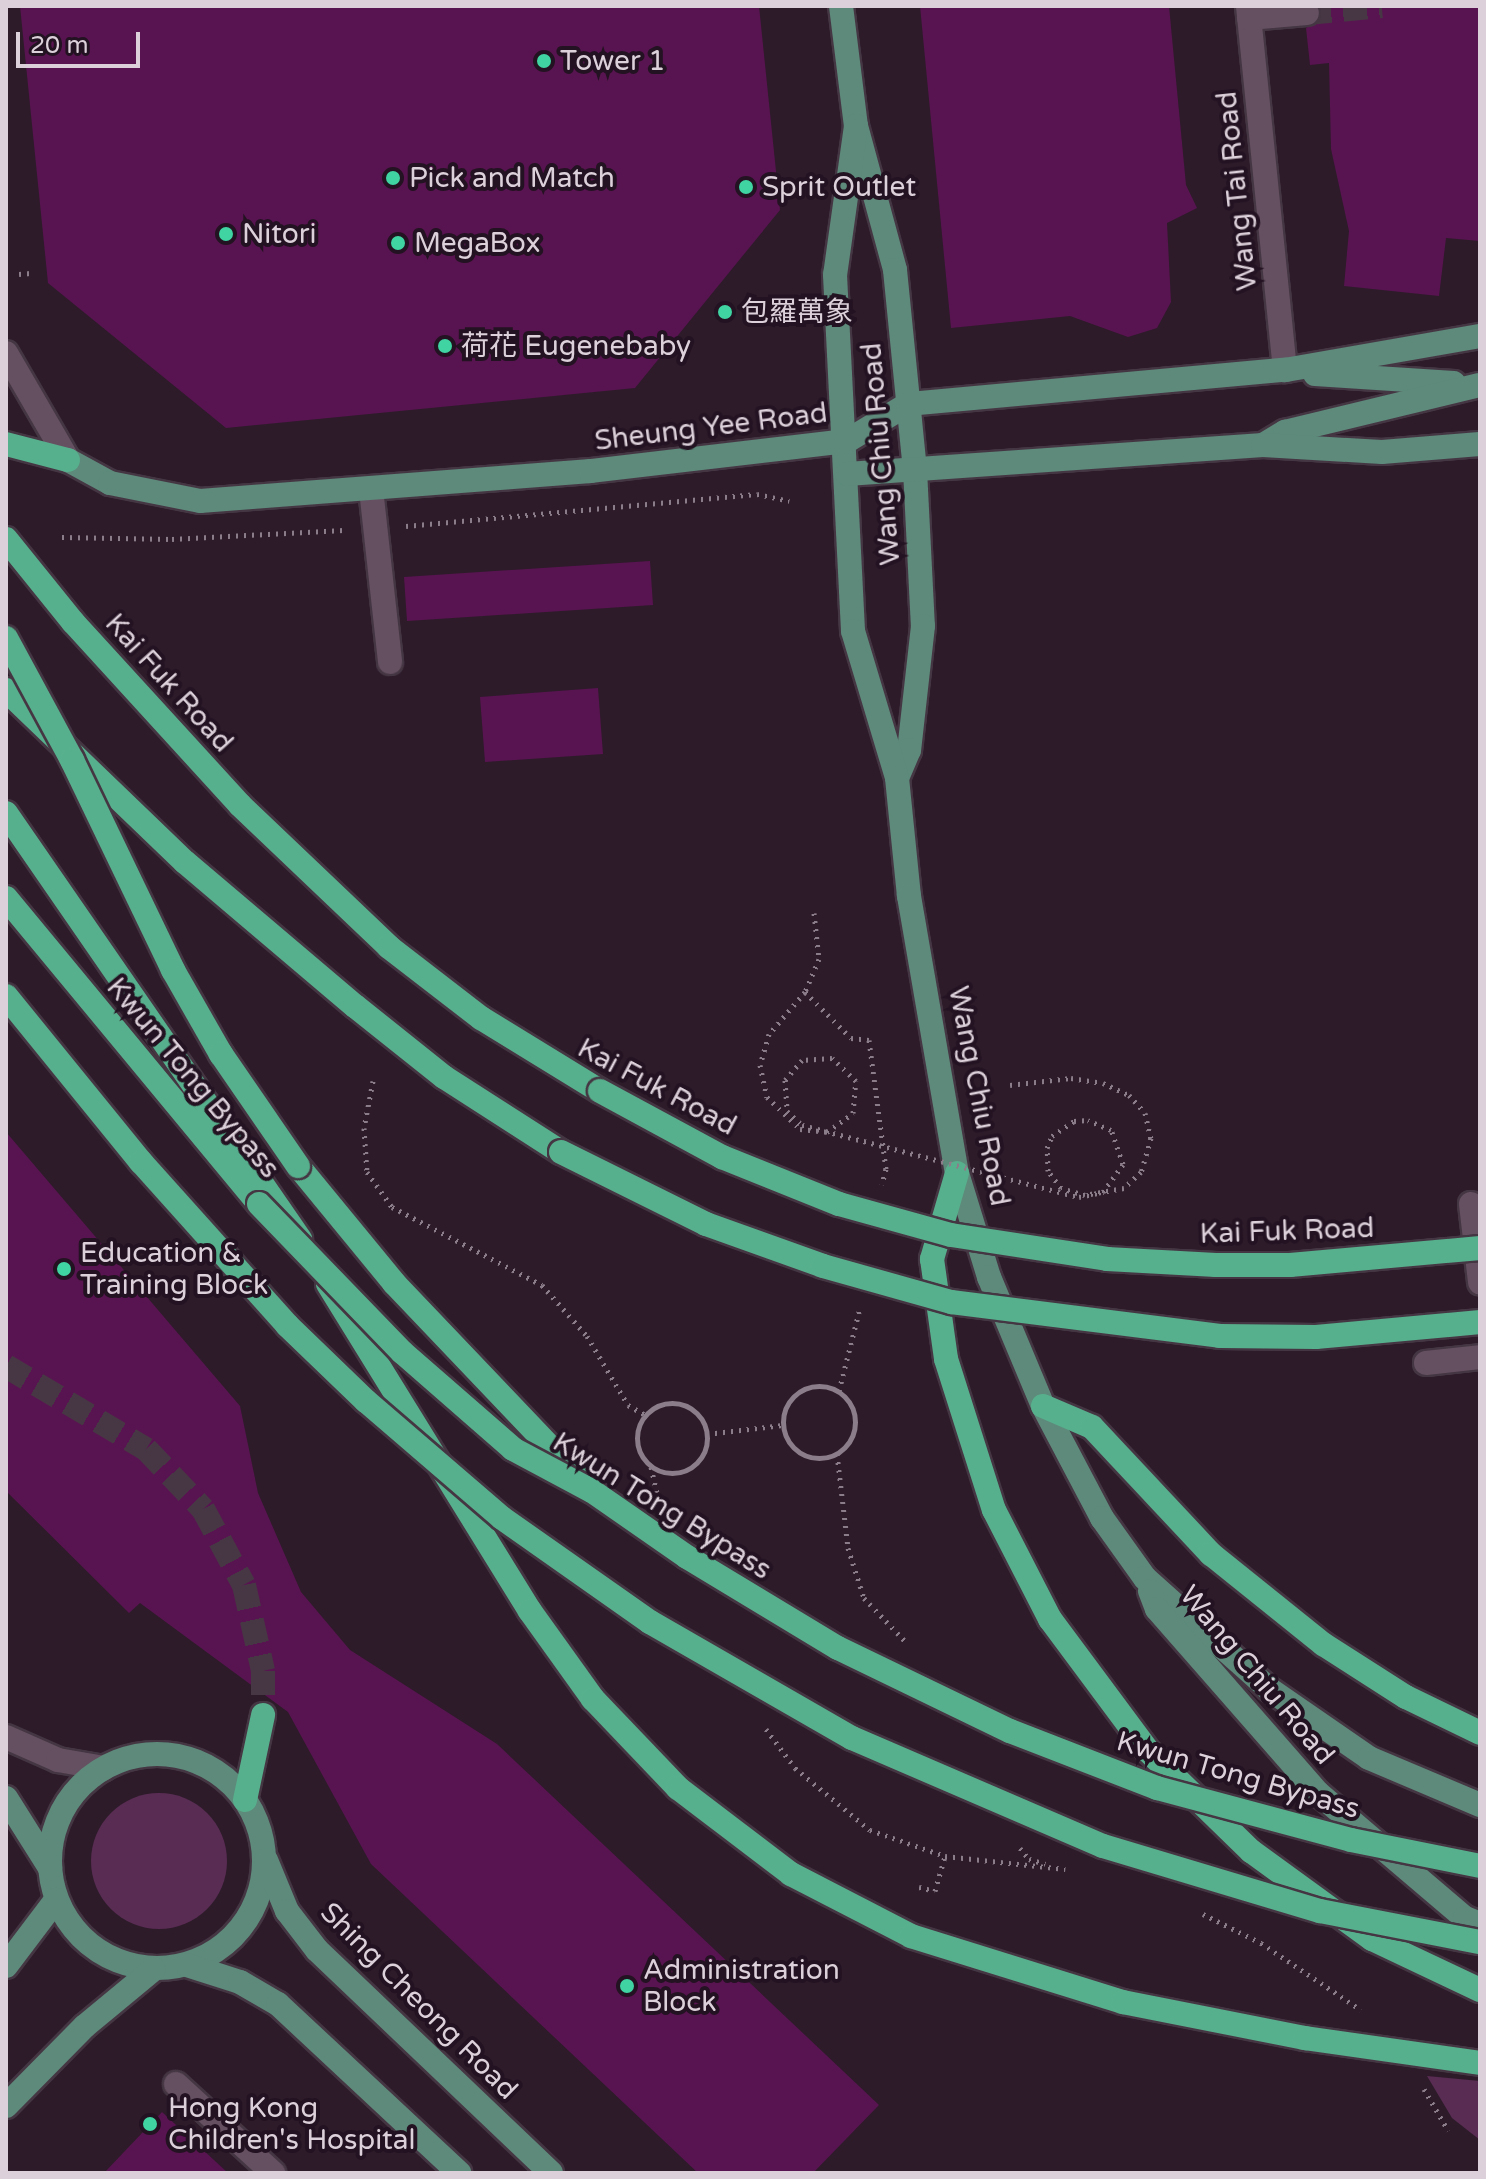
<!DOCTYPE html>
<html>
<head>
<meta charset="utf-8">
<style>
	body { margin:0 }
	#map { position:relative; width:1486px; height:2179px; overflow:hidden; background:#2d1b2a; font-family:"Varela Round","Noto Sans TC",sans-serif }
	div>[style] { position:absolute }
	[style*='--x'] { left:calc(var(--x)*1px); top:calc(var(--y)*1px); width:calc(var(--w)*1px); rotate:calc(var(--a)*1deg) }
	.green>* { inset:0; background:#592c53 }
	.round { border-radius:50% }
	.building>* { inset:0; background:#581450 }
	.minor-tunnel>* { height:24px; margin-top:-12px; transform-origin:0; background:repeating-linear-gradient(90deg,#473644 0 24px,transparent 0 36px) }
	.highway-tunnel>* { height:24px; margin-top:-12px; transform-origin:0; background:repeating-linear-gradient(90deg,#473644 0 24px,transparent 0 36px) }
	.path>* { height:5px; margin-top:-2.5px; transform-origin:0; background:repeating-linear-gradient(90deg,#8c7d8a 0 2px,transparent 0 8px) }
	.path>.ring { margin:-2.5px; padding:0; box-sizing:content-box; background:none; border:5px solid #8c7d8a; border-radius:50% }
	.roads { filter:drop-shadow(2px 0 #453643) drop-shadow(-2px 0 #453643) drop-shadow(0 2px #453643) drop-shadow(0 -2px #453643) }
	.minor>* { height:24px; margin:-12px; padding:0 12px; transform-origin:12px; border-radius:12px; background:#655061 }
	.major>* { height:24px; margin:-12px; padding:0 12px; transform-origin:12px; border-radius:12px; background:#5d8a7b }
	.major>.ring { margin:-12px; padding:0; box-sizing:content-box; background:none; border:24px solid #5d8a7b; border-radius:50% }
	.highway>* { height:24px; margin:-12px; padding:0 12px; transform-origin:12px; border-radius:12px; background:#57b08d }
	.path-bridge>* { height:5px; margin-top:-2.5px; transform-origin:0; background:repeating-linear-gradient(90deg,#8c7d8a 0 2px,transparent 0 8px) }
	.bridges { filter:drop-shadow(2px 0 #453643) drop-shadow(-2px 0 #453643) drop-shadow(0 2px #453643) drop-shadow(0 -2px #453643) }
	.highway-bridge>* { height:24px; margin:-12px; padding:0 12px; transform-origin:12px; border-radius:12px; background:#57b08d }
	.dots>* { width:22px; height:22px; translate:-50% -50%; box-sizing:border-box; border:4px solid #231221; border-radius:50% }
	span { translate:-50% -50%; white-space:nowrap; text-align:center; line-height:1.15; -webkit-text-stroke:8px #231221; paint-order:stroke }
	.poi-label { font-size:28px; color:#dcd0da }
	.left { translate:0 -50%; text-align:left }
	.street-label { font-size:28px; color:#dcd0da }
	.frame { position:absolute; inset:0; border:8px solid #dcd0da; pointer-events:none }
	.scale { position:absolute; left:16px; top:32px; width:124px; height:36px; box-sizing:border-box; border:4px solid #dcd0da; border-top:0; padding-left:10px; font-size:24px; line-height:28px; white-space:nowrap; color:#dcd0da; -webkit-text-stroke:6px #231221; paint-order:stroke }
</style>
</head>
<body>
<div id="map">
	<div class="green">
		<div class="round" style="left:91px;top:1793px;width:136px;height:136px"></div>
		<div style="clip-path:polygon(1427px 2076px,1480px 2081px,1480px 2140px,1452px 2118px)"></div>
	</div>
	<div class="building">
		<div style="clip-path:polygon(20px 6px,759px 6px,780px 210px,635px 388px,226px 428px,48px 283px)"></div>
		<div style="clip-path:polygon(920px 6px,1169px 6px,1186px 185px,1197px 208px,1167px 223px,1171px 302px,1157px 328px,1128px 337px,1070px 316px,951px 328px)"></div>
		<div style="clip-path:polygon(1320px 6px,1480px 6px,1480px 241px,1446px 238px,1439px 296px,1344px 286px,1349px 231px,1331px 149px,1329px 63px,1310px 65px,1306px 28px,1320px 20px)"></div>
		<div style="clip-path:polygon(650px 561px,653px 605px,407px 621px,404px 577px)"></div>
		<div style="clip-path:polygon(598px 688px,603px 754px,485px 762px,480px 697px)"></div>
		<div style="clip-path:polygon(6px 1132px,240px 1406px,258px 1493px,301px 1592px,350px 1650px,497px 1744px,879px 2105px,813px 2173px,698px 2173px,371px 1864px,288px 1712px,140px 1603px,129px 1613px,6px 1491px)"></div>
		<div style="clip-path:polygon(162px 2112px,228px 2173px,104px 2173px)"></div>
	</div>
	<div class="minor-tunnel">
		<div style="--x:1307;--y:13;--w:75;--a:-5.3"></div>
	</div>
	<div class="highway-tunnel">
		<div style="--x:6;--y:1366;--w:163;--a:30.7"></div>
		<div style="--x:146;--y:1449;--w:83;--a:46.5"></div>
		<div style="--x:203;--y:1509;--w:86;--a:61.7"></div>
		<div style="--x:244;--y:1585;--w:88;--a:77.5"></div>
		<div style="--x:263;--y:1671;--w:44;--a:90"></div>
	</div>
	<div class="path">
		<div style="--x:19;--y:274;--w:12;--a:-5"></div>
		<div style="--x:406;--y:526;--w:352;--a:-5.2"></div>
		<div style="--x:757;--y:494;--w:33;--a:12"></div>
		<div style="--x:62;--y:537;--w:110;--a:1"></div>
		<div style="--x:172;--y:539;--w:172;--a:-3"></div>
		<div style="--x:814;--y:913;--w:46;--a:83.8"></div>
		<div style="--x:819;--y:959;--w:36;--a:113"></div>
		<div style="--x:805;--y:992;--w:65;--a:45"></div>
		<div style="--x:851;--y:1038;--w:18;--a:6"></div>
		<div style="--x:869;--y:1040;--w:130;--a:82.5"></div>
		<div style="--x:886;--y:1169;--w:16;--a:105"></div>
		<div style="--x:805;--y:992;--w:55;--a:130.6"></div>
		<div style="--x:769;--y:1034;--w:32;--a:106"></div>
		<div style="--x:760;--y:1065;--w:33;--a:78"></div>
		<div style="--x:767;--y:1097;--w:46;--a:44.1"></div>
		<div style="--x:800;--y:1129;--w:27;--a:6"></div>
		<div style="--x:827;--y:1132;--w:32;--a:-36"></div>
		<div style="--x:853;--y:1113;--w:32;--a:-85"></div>
		<div style="--x:856;--y:1081;--w:33;--a:-136"></div>
		<div style="--x:373;--y:1081;--w:48;--a:100.8"></div>
		<div style="--x:364;--y:1128;--w:44;--a:86.1"></div>
		<div style="--x:367;--y:1172;--w:43;--a:54.5"></div>
		<div style="--x:392;--y:1207;--w:169;--a:27.5"></div>
		<div style="--x:542;--y:1285;--w:68;--a:48.6"></div>
		<div style="--x:587;--y:1336;--w:80;--a:59.3"></div>
		<div style="--x:628;--y:1405;--w:20;--a:30"></div>
		<div style="--x:1010;--y:1085;--w:61;--a:-6.5"></div>
		<div style="--x:1071;--y:1078;--w:32;--a:9"></div>
		<div style="--x:1103;--y:1083;--w:29;--a:25"></div>
		<div style="--x:1129;--y:1095;--w:24;--a:48"></div>
		<div style="--x:1145;--y:1113;--w:26;--a:77"></div>
		<div style="--x:1151;--y:1138;--w:35;--a:106"></div>
		<div style="--x:1141;--y:1172;--w:23;--a:137"></div>
		<div style="--x:1124;--y:1188;--w:40;--a:170"></div>
		<div style="--x:1085;--y:1195;--w:25;--a:-164"></div>
		<div style="--x:1061;--y:1188;--w:21;--a:-127"></div>
		<div style="--x:1048;--y:1171;--w:23;--a:-92"></div>
		<div style="--x:1047;--y:1148;--w:13;--a:-67"></div>
		<div style="--x:1052;--y:1136;--w:27;--a:-34"></div>
		<div style="--x:1074;--y:1121;--w:14;--a:-4"></div>
		<div class="ring" style="left:783px;top:1386px;width:67px;height:67px"></div>
		<div style="--x:839;--y:1391;--w:86;--a:-75.8"></div>
		<div class="ring" style="left:637px;top:1403px;width:65px;height:65px"></div>
		<div style="--x:707;--y:1434;--w:76;--a:-6.8"></div>
		<div style="--x:837;--y:1454;--w:95;--a:83.3"></div>
		<div style="--x:848;--y:1548;--w:52;--a:72.3"></div>
		<div style="--x:864;--y:1598;--w:59;--a:46.4"></div>
		<div style="--x:651;--y:1467;--w:31;--a:77"></div>
		<div style="--x:766;--y:1729;--w:49;--a:53.4"></div>
		<div style="--x:795;--y:1768;--w:97;--a:39.6"></div>
		<div style="--x:870;--y:1830;--w:79;--a:19.1"></div>
		<div style="--x:945;--y:1856;--w:121;--a:6.2"></div>
		<div style="--x:1020;--y:1848;--w:14;--a:51"></div>
		<div style="--x:1029;--y:1859;--w:17;--a:17"></div>
		<div style="--x:919;--y:1887;--w:16;--a:14"></div>
		<div style="--x:935;--y:1891;--w:36;--a:-74"></div>
		<div style="--x:1203;--y:1914;--w:65;--a:26.6"></div>
		<div style="--x:1261;--y:1943;--w:120;--a:33.8"></div>
		<div style="--x:1424;--y:2089;--w:48;--a:59.7"></div>
	</div>
	<div class="roads">
		<div class="minor">
			<div style="--x:1248;--y:6;--w:366;--a:84.2"></div>
			<div style="--x:1249;--y:18;--w:58;--a:-4.9"></div>
			<div style="--x:6;--y:353;--w:124;--a:59.9"></div>
			<div style="--x:371;--y:489;--w:174;--a:83.7"></div>
			<div style="--x:1471;--y:1204;--w:79;--a:83.4"></div>
			<div style="--x:1426;--y:1363;--w:54;--a:-6.3"></div>
			<div style="--x:6;--y:1737;--w:57;--a:23.9"></div>
			<div style="--x:58;--y:1760;--w:47;--a:9.9"></div>
			<div style="--x:176;--y:2084;--w:132;--a:42.5"></div>
		</div>
		<div class="major">
			<div style="--x:841;--y:6;--w:121;--a:82.9"></div>
			<div style="--x:856;--y:126;--w:149;--a:74.8"></div>
			<div style="--x:895;--y:270;--w:201;--a:84.3"></div>
			<div style="--x:915;--y:470;--w:156;--a:87.1"></div>
			<div style="--x:923;--y:626;--w:125;--a:96.4"></div>
			<div style="--x:909;--y:750;--w:30;--a:113"></div>
			<div style="--x:856;--y:126;--w:150;--a:98"></div>
			<div style="--x:835;--y:275;--w:356;--a:87.1"></div>
			<div style="--x:853;--y:631;--w:153;--a:73.3"></div>
			<div style="--x:897;--y:778;--w:119;--a:84.2"></div>
			<div style="--x:909;--y:896;--w:281;--a:80.2"></div>
			<div style="--x:957;--y:1173;--w:109;--a:72.9"></div>
			<div style="--x:989;--y:1277;--w:140;--a:67.3"></div>
			<div style="--x:1043;--y:1406;--w:127;--a:62.2"></div>
			<div style="--x:1102;--y:1518;--w:74;--a:54.4"></div>
			<div style="--x:1145;--y:1578;--w:166;--a:41.8"></div>
			<div style="--x:1269;--y:1689;--w:121;--a:34.6"></div>
			<div style="--x:1369;--y:1758;--w:121;--a:22.9"></div>
			<div style="--x:1315;--y:374;--w:139;--a:3.7"></div>
			<div style="--x:1263;--y:445;--w:26;--a:-31"></div>
			<div style="--x:1285;--y:432;--w:200;--a:-13.6"></div>
			<div style="--x:68;--y:460;--w:48;--a:28.7"></div>
			<div style="--x:110;--y:483;--w:92;--a:11.3"></div>
			<div style="--x:200;--y:501;--w:392;--a:-4.4"></div>
			<div style="--x:591;--y:471;--w:258;--a:-6.7"></div>
			<div style="--x:847;--y:441;--w:71;--a:-31.2"></div>
			<div style="--x:908;--y:404;--w:379;--a:-5.2"></div>
			<div style="--x:1285;--y:370;--w:198;--a:-9.9"></div>
			<div style="--x:847;--y:474;--w:417;--a:-4"></div>
			<div style="--x:1263;--y:445;--w:119;--a:3.4"></div>
			<div style="--x:1382;--y:452;--w:98;--a:-4.7"></div>
			<div style="--x:1150;--y:1591;--w:19;--a:69"></div>
			<div style="--x:1157;--y:1609;--w:244;--a:48.8"></div>
			<div style="--x:1318;--y:1793;--w:193;--a:40.4"></div>
			<div style="--x:1465;--y:1918;--w:16;--a:22"></div>
			<div class="ring" style="left:50px;top:1754px;width:190px;height:190px"></div>
			<div style="--x:6;--y:1798;--w:83;--a:57.8"></div>
			<div style="--x:266;--y:1860;--w:55;--a:67.6"></div>
			<div style="--x:287;--y:1911;--w:49;--a:52.4"></div>
			<div style="--x:317;--y:1950;--w:323;--a:43.6"></div>
			<div style="--x:187;--y:1965;--w:56;--a:17.8"></div>
			<div style="--x:240;--y:1982;--w:44;--a:30.1"></div>
			<div style="--x:278;--y:2004;--w:248;--a:43"></div>
			<div style="--x:6;--y:1966;--w:83;--a:-52.9"></div>
			<div style="--x:6;--y:2106;--w:112;--a:-45.4"></div>
			<div style="--x:85;--y:2026;--w:89;--a:-39.6"></div>
		</div>
		<div class="highway">
			<div style="--x:6;--y:444;--w:64;--a:14.5"></div>
			<div style="--x:6;--y:539;--w:107;--a:51.1"></div>
			<div style="--x:73;--y:622;--w:248;--a:47.6"></div>
			<div style="--x:240;--y:805;--w:206;--a:43.6"></div>
			<div style="--x:389;--y:947;--w:116;--a:37.7"></div>
			<div style="--x:481;--y:1018;--w:140;--a:31.5"></div>
			<div style="--x:6;--y:690;--w:248;--a:43.9"></div>
			<div style="--x:185;--y:862;--w:223;--a:40.3"></div>
			<div style="--x:355;--y:1006;--w:114;--a:38.6"></div>
			<div style="--x:444;--y:1077;--w:139;--a:32.7"></div>
			<div style="--x:6;--y:813;--w:518;--a:55.39"></div>
			<div style="--x:6;--y:898;--w:397;--a:50.4"></div>
			<div style="--x:298;--y:1166;--w:151;--a:50.6"></div>
			<div style="--x:394;--y:1283;--w:283;--a:46.4"></div>
			<div style="--x:957;--y:1173;--w:90;--a:106.2"></div>
			<div style="--x:932;--y:1259;--w:101;--a:82"></div>
			<div style="--x:946;--y:1359;--w:158;--a:72.4"></div>
			<div style="--x:994;--y:1510;--w:123;--a:62.8"></div>
			<div style="--x:1050;--y:1619;--w:164;--a:53.4"></div>
			<div style="--x:1148;--y:1751;--w:144;--a:44.2"></div>
			<div style="--x:1251;--y:1851;--w:150;--a:36"></div>
			<div style="--x:1372;--y:1939;--w:119;--a:25.3"></div>
			<div style="--x:328;--y:1284;--w:384;--a:58.3"></div>
			<div style="--x:530;--y:1611;--w:108;--a:54.4"></div>
			<div style="--x:593;--y:1699;--w:123;--a:46.3"></div>
			<div style="--x:678;--y:1788;--w:142;--a:37.3"></div>
			<div style="--x:791;--y:1874;--w:135;--a:27.3"></div>
			<div style="--x:911;--y:1936;--w:222;--a:17.3"></div>
			<div style="--x:1123;--y:2002;--w:186;--a:11.2"></div>
			<div style="--x:1305;--y:2038;--w:177;--a:8.1"></div>
			<div style="--x:1043;--y:1406;--w:53;--a:23.2"></div>
			<div style="--x:1092;--y:1427;--w:174;--a:46.9"></div>
			<div style="--x:1211;--y:1554;--w:144;--a:38.8"></div>
			<div style="--x:1323;--y:1644;--w:98;--a:32.6"></div>
			<div style="--x:1406;--y:1697;--w:82;--a:25.9"></div>
			<div style="--x:245;--y:1800;--w:87;--a:-78"></div>
		</div>
	</div>
	<div class="path-bridge">
		<div style="--x:832;--y:1058;--w:30;--a:176"></div>
		<div style="--x:802;--y:1060;--w:26;--a:130"></div>
		<div style="--x:785;--y:1080;--w:31;--a:86"></div>
		<div style="--x:787;--y:1111;--w:21;--a:43"></div>
		<div style="--x:802;--y:1125;--w:286;--a:14.6"></div>
		<div style="--x:1079;--y:1197;--w:25;--a:-12"></div>
		<div style="--x:1103;--y:1192;--w:34;--a:-54"></div>
		<div style="--x:1123;--y:1164;--w:36;--a:-109"></div>
		<div style="--x:1111;--y:1130;--w:25;--a:-157"></div>
	</div>
	<div class="bridges">
		<div class="highway-bridge">
			<div style="--x:6;--y:638;--w:139;--a:61.6"></div>
			<div style="--x:72;--y:760;--w:233;--a:64.3"></div>
			<div style="--x:173;--y:970;--w:97;--a:60.3"></div>
			<div style="--x:221;--y:1054;--w:136;--a:55.5"></div>
			<div style="--x:6;--y:996;--w:214;--a:50.9"></div>
			<div style="--x:141;--y:1162;--w:219;--a:48.1"></div>
			<div style="--x:287;--y:1325;--w:110;--a:43.9"></div>
			<div style="--x:366;--y:1401;--w:179;--a:40.7"></div>
			<div style="--x:502;--y:1518;--w:181;--a:35.1"></div>
			<div style="--x:650;--y:1622;--w:233;--a:29.9"></div>
			<div style="--x:852;--y:1738;--w:273;--a:23.3"></div>
			<div style="--x:1103;--y:1846;--w:227;--a:16.7"></div>
			<div style="--x:1320;--y:1911;--w:163;--a:11"></div>
			<div style="--x:600;--y:1091;--w:139;--a:28.4"></div>
			<div style="--x:722;--y:1157;--w:126;--a:21.9"></div>
			<div style="--x:839;--y:1204;--w:116;--a:15.5"></div>
			<div style="--x:951;--y:1235;--w:158;--a:8.7"></div>
			<div style="--x:1107;--y:1259;--w:109;--a:3.2"></div>
			<div style="--x:1216;--y:1265;--w:74;--a:0"></div>
			<div style="--x:1290;--y:1265;--w:191;--a:-5.1"></div>
			<div style="--x:561;--y:1152;--w:162;--a:26.4"></div>
			<div style="--x:706;--y:1224;--w:124;--a:19.7"></div>
			<div style="--x:823;--y:1266;--w:133;--a:15.7"></div>
			<div style="--x:951;--y:1302;--w:271;--a:7.2"></div>
			<div style="--x:1220;--y:1336;--w:96;--a:0.6"></div>
			<div style="--x:1316;--y:1337;--w:165;--a:-5.2"></div>
			<div style="--x:259;--y:1204;--w:206;--a:46"></div>
			<div style="--x:402;--y:1352;--w:147;--a:41.1"></div>
			<div style="--x:513;--y:1449;--w:89;--a:28"></div>
			<div style="--x:592;--y:1491;--w:116;--a:34.8"></div>
			<div style="--x:687;--y:1557;--w:176;--a:31.1"></div>
			<div style="--x:838;--y:1648;--w:191;--a:25.8"></div>
			<div style="--x:1010;--y:1731;--w:158;--a:21.2"></div>
			<div style="--x:1157;--y:1788;--w:201;--a:15"></div>
			<div style="--x:1351;--y:1840;--w:132;--a:11.4"></div>
		</div>
	</div>
	<div class="dots">
		<div style="left:544px;top:61px;background:#3fd4a2"></div>
		<div style="left:393px;top:178px;background:#3fd4a2"></div>
		<div style="left:746px;top:187px;background:#3fd4a2"></div>
		<div style="left:226px;top:234px;background:#3fd4a2"></div>
		<div style="left:398px;top:243px;background:#3fd4a2"></div>
		<div style="left:725px;top:312px;background:#3fd4a2"></div>
		<div style="left:445px;top:346px;background:#3fd4a2"></div>
		<div style="left:64px;top:1269px;background:#3fd4a2"></div>
		<div style="left:627px;top:1986px;background:#3fd4a2"></div>
		<div style="left:150px;top:2124px;background:#3fd4a2"></div>
	</div>
	<div class="poi-label">
		<span class="left" style="left:560px;top:61px">Tower 1</span>
		<span class="left" style="left:409px;top:178px">Pick and Match</span>
		<span class="left" style="left:762px;top:187px">Sprit Outlet</span>
		<span class="left" style="left:242px;top:234px">Nitori</span>
		<span class="left" style="left:414px;top:243px">MegaBox</span>
		<span class="left" style="left:741px;top:312px">包羅萬象</span>
		<span class="left" style="left:461px;top:346px">荷花 Eugenebaby</span>
		<span class="left" style="left:80px;top:1269px">Education &amp;<br>Training Block</span>
		<span class="left" style="left:643px;top:1986px">Administration<br>Block</span>
		<span class="left" style="left:168px;top:2124px">Hong Kong<br>Children's Hospital</span>
	</div>
	<div class="street-label">
		<span style="left:1237px;top:191px;rotate:-96deg">Wang Tai Road</span>
		<span style="left:711px;top:427px;rotate:-7deg">Sheung Yee Road</span>
		<span style="left:881px;top:454px;rotate:-95deg">Wang Chiu Road</span>
		<span style="left:169px;top:683px;rotate:48deg">Kai Fuk Road</span>
		<span style="left:193px;top:1078px;rotate:50deg">Kwun Tong Bypass</span>
		<span style="left:657px;top:1087px;rotate:28deg">Kai Fuk Road</span>
		<span style="left:979px;top:1096px;rotate:79deg">Wang Chiu Road</span>
		<span style="left:1287px;top:1231px;rotate:-2deg">Kai Fuk Road</span>
		<span style="left:662px;top:1506px;rotate:32deg">Kwun Tong Bypass</span>
		<span style="left:1257px;top:1675px;rotate:50deg">Wang Chiu Road</span>
		<span style="left:1238px;top:1775px;rotate:16deg">Kwun Tong Bypass</span>
		<span style="left:419px;top:2001px;rotate:45deg">Shing Cheong Road</span>
	</div>
	<div class="frame"></div>
	<div class="scale">20 m</div>
</div>
</body>
</html>
